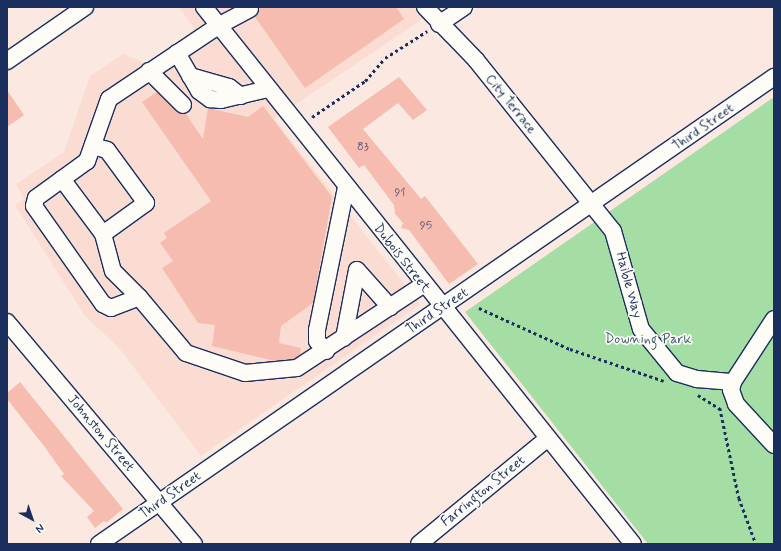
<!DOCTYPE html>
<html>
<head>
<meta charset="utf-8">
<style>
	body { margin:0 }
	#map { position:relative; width:781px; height:551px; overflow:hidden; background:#fbe9e1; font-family:Mynerve,sans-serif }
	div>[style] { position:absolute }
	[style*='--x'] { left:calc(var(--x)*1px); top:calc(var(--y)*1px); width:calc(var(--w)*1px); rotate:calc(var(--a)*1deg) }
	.built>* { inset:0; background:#fadcd2 }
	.green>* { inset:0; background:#a4dea4 }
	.building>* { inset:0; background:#f6bcaf }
	.path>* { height:2.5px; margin-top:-1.25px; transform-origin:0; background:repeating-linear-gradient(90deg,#1b2f5e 0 3px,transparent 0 6px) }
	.roads { filter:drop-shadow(1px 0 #1b2f5e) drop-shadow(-1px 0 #1b2f5e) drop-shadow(0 1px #1b2f5e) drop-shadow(0 -1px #1b2f5e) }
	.minor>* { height:16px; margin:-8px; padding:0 8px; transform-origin:8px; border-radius:8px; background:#fdfcf7 }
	span { translate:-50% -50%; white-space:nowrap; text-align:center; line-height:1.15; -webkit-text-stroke:3.5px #fdfcf7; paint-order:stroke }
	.number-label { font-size:12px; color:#525272 }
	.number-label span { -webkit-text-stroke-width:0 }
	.street-label { font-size:14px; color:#1b2f5e }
	.park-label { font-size:14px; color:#3d5b70 }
	.frame { position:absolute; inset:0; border:8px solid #1b2f5e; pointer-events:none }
	.north { position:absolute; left:12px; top:499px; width:40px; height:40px; -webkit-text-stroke:3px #fdfcf7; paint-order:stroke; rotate:140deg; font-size:11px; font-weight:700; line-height:16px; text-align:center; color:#1b2f5e }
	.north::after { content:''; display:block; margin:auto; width:14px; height:18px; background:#1b2f5e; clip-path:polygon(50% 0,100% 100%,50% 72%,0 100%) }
</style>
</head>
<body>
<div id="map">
	<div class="built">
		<div style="clip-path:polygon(179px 7px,417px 7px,424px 18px,274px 119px,420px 304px,201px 456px,119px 348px,85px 316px,15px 205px,24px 199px,16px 184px,64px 152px,90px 76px,123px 54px,145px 63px,196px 31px)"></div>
	</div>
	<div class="green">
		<div style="clip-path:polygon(774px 97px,774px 544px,648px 544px,465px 312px)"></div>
	</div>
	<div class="building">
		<div style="clip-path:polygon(259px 7px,396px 7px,404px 19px,305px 88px,255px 17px)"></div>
		<div style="clip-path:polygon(399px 77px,427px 110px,413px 120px,398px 103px,363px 129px,421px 199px,425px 196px,478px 264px,449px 284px,409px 230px,401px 228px,403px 223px,395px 214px,394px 205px,364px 165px,359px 168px,328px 127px)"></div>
		<div style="clip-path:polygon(7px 90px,24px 115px,7px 127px)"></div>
		<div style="clip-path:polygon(157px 92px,177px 112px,186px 114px,203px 139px,208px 108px,248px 117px,263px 106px,332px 197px,313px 303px,281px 326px,279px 343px,301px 348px,300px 355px,294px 359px,275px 361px,212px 346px,215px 325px,198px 323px,162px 268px,173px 261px,160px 243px,167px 238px,164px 233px,211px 201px,142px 102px)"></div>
		<div style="clip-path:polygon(20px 382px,123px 509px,106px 523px,104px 521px,95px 528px,87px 517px,94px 511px,61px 476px,64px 474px,44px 446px,7px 399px,7px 393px)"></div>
	</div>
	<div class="path">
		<div style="--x:312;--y:117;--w:64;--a:-34.2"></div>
		<div style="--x:365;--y:81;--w:30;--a:-49"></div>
		<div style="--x:385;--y:58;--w:50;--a:-32.7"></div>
		<div style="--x:479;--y:308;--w:100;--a:24.3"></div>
		<div style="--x:570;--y:349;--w:99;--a:18.8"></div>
		<div style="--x:698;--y:395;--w:26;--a:32"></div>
		<div style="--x:720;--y:408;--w:92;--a:78.1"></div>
		<div style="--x:739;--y:498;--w:49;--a:69.7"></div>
	</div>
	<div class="roads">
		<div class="minor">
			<div style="--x:204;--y:7;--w:687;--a:51.38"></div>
			<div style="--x:425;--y:7;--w:74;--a:46.1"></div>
			<div style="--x:476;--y:60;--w:219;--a:51.3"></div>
			<div style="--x:613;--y:231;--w:102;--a:74.1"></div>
			<div style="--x:641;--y:329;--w:57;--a:50.7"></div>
			<div style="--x:677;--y:373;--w:21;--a:17"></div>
			<div style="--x:697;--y:379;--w:36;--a:5"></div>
			<div style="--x:733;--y:382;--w:75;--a:-56.9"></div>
			<div style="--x:250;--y:9;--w:36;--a:152"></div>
			<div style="--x:218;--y:26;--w:131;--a:146.2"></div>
			<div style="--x:109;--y:99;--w:66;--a:109.5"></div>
			<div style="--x:87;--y:161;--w:63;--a:144"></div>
			<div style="--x:36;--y:198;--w:8;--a:104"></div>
			<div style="--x:34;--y:206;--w:120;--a:54.9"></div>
			<div style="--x:103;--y:304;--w:9;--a:27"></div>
			<div style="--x:111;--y:308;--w:30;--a:-21"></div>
			<div style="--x:139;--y:297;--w:73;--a:50"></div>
			<div style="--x:186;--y:353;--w:62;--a:18.7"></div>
			<div style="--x:245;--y:373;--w:52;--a:-5.5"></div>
			<div style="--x:297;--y:368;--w:151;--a:-33.4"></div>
			<div style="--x:439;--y:24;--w:30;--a:-34"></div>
			<div style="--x:177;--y:53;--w:44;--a:59.9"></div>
			<div style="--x:199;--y:91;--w:14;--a:36"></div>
			<div style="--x:210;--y:99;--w:11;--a:5"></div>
			<div style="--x:221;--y:100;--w:48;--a:-13.2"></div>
			<div style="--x:7;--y:61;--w:95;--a:-34.7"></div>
			<div style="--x:149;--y:71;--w:48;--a:45"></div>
			<div style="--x:190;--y:76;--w:41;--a:15.8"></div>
			<div style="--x:229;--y:87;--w:15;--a:37"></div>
			<div style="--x:62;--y:179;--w:69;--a:53.3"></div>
			<div style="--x:103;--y:234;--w:53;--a:-35.8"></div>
			<div style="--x:146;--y:203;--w:66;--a:-126.3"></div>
			<div style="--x:107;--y:150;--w:15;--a:-164"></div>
			<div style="--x:103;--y:234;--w:38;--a:75"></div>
			<div style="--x:113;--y:271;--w:37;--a:45"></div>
			<div style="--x:7;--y:322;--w:290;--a:49.9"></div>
			<div style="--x:344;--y:338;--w:69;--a:-79.2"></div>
			<div style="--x:357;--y:270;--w:50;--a:48.3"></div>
			<div style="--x:326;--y:351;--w:13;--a:-132"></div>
			<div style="--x:317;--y:341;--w:11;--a:-90"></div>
			<div style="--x:317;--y:330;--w:146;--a:-78.5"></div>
			<div style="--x:733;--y:382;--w:8;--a:104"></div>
			<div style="--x:731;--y:390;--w:15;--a:70"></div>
			<div style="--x:736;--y:404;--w:56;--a:47.2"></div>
			<div style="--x:99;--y:544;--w:821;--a:-34.68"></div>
			<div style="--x:419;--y:544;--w:166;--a:-39.4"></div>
		</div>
	</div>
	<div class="number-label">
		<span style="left:363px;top:148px">83</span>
		<span style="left:400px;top:194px">91</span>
		<span style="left:426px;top:227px">95</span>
	</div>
	<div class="street-label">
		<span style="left:511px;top:104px;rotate:51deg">City Terrace</span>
		<span style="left:703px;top:127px;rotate:-35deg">Third Street</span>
		<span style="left:402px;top:258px;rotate:52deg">Dubois Street</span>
		<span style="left:629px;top:285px;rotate:75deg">Haible Way</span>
		<span style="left:437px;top:311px;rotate:-34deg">Third Street</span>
		<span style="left:101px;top:433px;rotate:50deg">Johnston Street</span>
		<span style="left:483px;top:491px;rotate:-39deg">Farrington Street</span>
		<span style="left:170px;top:495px;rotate:-35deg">Third Street</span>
	</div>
	<div class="park-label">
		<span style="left:648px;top:339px">Downing Park</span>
	</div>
	<div class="frame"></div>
	<div class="north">N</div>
</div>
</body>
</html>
